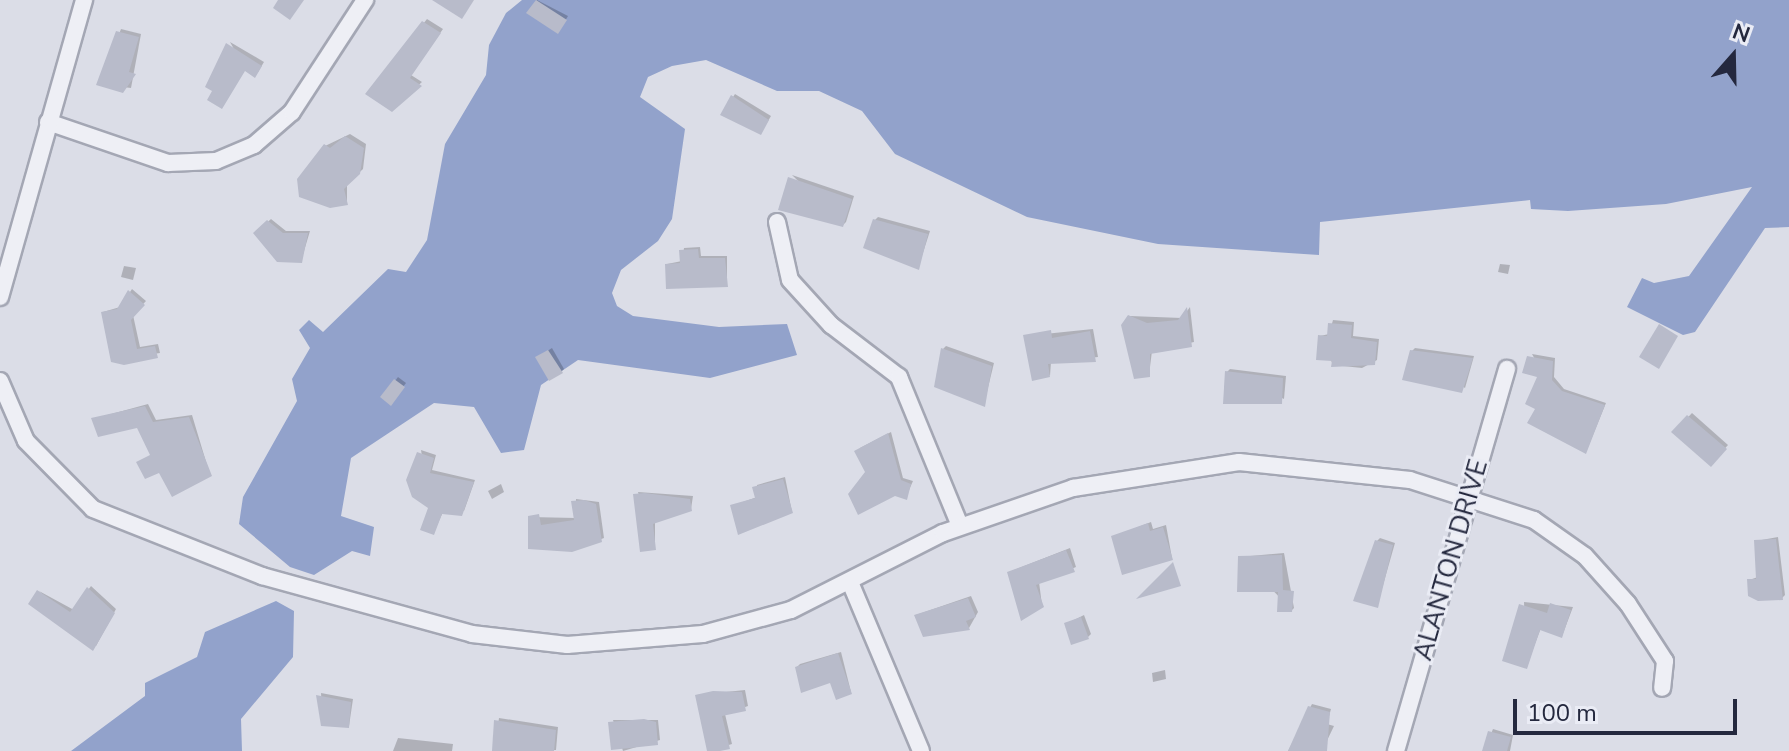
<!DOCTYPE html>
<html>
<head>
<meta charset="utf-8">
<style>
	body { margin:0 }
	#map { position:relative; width:1789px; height:751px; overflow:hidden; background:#dbdde7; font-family:"Nunito Sans",sans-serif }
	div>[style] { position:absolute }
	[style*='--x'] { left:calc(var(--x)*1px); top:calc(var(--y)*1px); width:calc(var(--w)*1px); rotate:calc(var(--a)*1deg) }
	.water>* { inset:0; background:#92a2cb }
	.shadow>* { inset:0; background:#0003 }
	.building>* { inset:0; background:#b8bbca }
	.roads { filter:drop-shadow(2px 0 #a4a7b4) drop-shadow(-2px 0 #a4a7b4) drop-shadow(0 2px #a4a7b4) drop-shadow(0 -2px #a4a7b4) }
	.street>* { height:16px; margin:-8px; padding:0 8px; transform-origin:8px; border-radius:8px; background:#eeeff5 }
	span { translate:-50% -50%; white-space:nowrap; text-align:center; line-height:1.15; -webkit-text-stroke:6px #eaecf5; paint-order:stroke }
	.street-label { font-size:26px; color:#24283e }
	.north { position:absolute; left:1693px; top:16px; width:80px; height:80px; -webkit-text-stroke:6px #eaecf5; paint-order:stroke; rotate:20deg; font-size:22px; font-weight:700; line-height:32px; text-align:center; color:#24283e }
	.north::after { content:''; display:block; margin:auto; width:28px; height:36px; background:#24283e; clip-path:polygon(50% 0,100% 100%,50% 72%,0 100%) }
	.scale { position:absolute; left:1513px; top:699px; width:224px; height:36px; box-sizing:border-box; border:4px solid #24283e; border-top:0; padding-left:10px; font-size:24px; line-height:28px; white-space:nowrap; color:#24283e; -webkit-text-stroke:6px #eaecf5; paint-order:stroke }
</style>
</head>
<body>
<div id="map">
	<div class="water">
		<div style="clip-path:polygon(522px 0,1789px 0,1789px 227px,1765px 228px,1695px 332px,1683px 335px,1627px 307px,1642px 278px,1654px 283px,1689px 276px,1752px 187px,1666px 204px,1568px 211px,1531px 209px,1530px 200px,1320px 222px,1319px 255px,1158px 244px,1027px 217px,895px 154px,862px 111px,819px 91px,777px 91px,706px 60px,672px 66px,648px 77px,640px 97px,685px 129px,672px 219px,658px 241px,621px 270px,612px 293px,617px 306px,633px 316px,719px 327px,787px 324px,797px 355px,710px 378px,578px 360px,541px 385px,524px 450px,501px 453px,474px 407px,434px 403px,351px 458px,341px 516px,374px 527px,370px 556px,352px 551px,314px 575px,290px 567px,239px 524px,243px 497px,297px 401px,292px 379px,310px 348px,299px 330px,309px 320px,323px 332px,388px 269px,406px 272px,427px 240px,445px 144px,486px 75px,489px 45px,506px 13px)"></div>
		<div style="clip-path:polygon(276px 601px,294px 611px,293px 657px,241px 719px,242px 751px,71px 751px,145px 696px,145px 683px,197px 657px,205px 632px)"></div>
	</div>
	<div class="shadow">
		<div style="clip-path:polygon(537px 0,568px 16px,561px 28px,529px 12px)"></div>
		<div style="clip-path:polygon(427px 19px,443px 29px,411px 75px,422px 82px,392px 109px,368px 93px)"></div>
		<div style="clip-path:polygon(121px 29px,141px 34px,131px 88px,99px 84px)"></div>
		<div style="clip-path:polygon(230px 42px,264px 62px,258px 72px,245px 69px)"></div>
		<div style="clip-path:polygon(735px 94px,771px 116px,761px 133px,733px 97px)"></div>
		<div style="clip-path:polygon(350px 134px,366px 144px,363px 169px,347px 184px,347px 203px,325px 146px)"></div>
		<div style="clip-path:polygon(792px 175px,854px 196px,846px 222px,843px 225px)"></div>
		<div style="clip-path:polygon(878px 217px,930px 231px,918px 268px,875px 220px)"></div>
		<div style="clip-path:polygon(271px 219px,286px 231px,310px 231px,301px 261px,256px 233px)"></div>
		<div style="clip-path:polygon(700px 247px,701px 256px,727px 256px,727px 285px,667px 264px,682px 261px,684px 248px)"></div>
		<div style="clip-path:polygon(1500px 264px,1510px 265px,1508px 274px,1498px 272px)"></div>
		<div style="clip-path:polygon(124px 266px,136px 268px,133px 280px,121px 277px)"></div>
		<div style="clip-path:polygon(132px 289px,146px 301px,133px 315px,140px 347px,158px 344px,160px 353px,112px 360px,103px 312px,120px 307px)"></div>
		<div style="clip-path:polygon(1190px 307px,1194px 342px,1152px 351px,1149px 375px,1130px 316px,1182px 318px)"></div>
		<div style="clip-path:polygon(1333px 320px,1354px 322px,1353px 336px,1379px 339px,1377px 360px,1362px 368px,1333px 365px,1320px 336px,1329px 334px)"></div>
		<div style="clip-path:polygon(1093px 329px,1098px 357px,1051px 362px,1050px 376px,1025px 336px)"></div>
		<div style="clip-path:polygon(946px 346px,994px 363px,984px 404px,943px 349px)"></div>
		<div style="clip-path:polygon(552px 348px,564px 369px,561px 372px,541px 355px)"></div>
		<div style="clip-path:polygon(1415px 348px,1474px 356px,1465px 388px,1412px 351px)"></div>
		<div style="clip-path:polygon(1532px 354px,1555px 358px,1554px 377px,1564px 389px,1606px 403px,1586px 452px)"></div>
		<div style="clip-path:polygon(1230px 369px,1286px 376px,1284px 399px,1227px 372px)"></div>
		<div style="clip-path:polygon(398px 377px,406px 383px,393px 400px,383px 397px)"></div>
		<div style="clip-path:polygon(148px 404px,156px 420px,192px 415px,210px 475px,152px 454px,138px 426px,93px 419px)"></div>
		<div style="clip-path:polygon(1692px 413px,1728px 445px,1711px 464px,1674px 432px)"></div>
		<div style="clip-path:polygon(891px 432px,903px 478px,913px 481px,906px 497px,867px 472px,860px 448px)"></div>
		<div style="clip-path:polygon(421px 450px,436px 455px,432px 470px,475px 480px,464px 511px,443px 512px,434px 532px)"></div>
		<div style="clip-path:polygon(785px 477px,792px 512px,732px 506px,757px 497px,757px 485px)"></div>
		<div style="clip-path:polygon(501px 484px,504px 492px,492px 499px,488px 491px)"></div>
		<div style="clip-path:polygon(638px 492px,693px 496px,691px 509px,655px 521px,655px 548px)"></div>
		<div style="clip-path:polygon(576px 499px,599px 502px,604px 538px,572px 550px,530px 517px,576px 518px)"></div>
		<div style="clip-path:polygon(1151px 522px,1153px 529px,1166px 525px,1172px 558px,1113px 537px)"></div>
		<div style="clip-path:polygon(1778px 537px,1785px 595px,1782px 598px,1749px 580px,1758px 577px,1756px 541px)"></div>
		<div style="clip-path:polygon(1380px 538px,1395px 543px,1377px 606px,1377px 541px)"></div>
		<div style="clip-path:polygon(1070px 548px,1076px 567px,1039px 582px,1042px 605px,1009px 572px)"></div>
		<div style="clip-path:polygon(1284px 553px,1294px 608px,1292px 610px,1240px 557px)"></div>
		<div style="clip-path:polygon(91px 586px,116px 609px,96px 646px,39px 591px,74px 610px)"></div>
		<div style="clip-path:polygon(971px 596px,978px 612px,969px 628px,916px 615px)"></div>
		<div style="clip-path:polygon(1524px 602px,1573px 607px,1562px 636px,1541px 628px,1526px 667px)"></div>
		<div style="clip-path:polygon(1084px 615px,1091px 634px,1088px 637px,1066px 624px)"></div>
		<div style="clip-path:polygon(841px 652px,851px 692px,797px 667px,800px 664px)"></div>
		<div style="clip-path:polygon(1165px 670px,1166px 679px,1153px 682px,1152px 673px)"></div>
		<div style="clip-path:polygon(745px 690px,748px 706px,725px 714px,732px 744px,709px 751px,697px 695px)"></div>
		<div style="clip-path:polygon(321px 693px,353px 699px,349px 726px,323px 724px)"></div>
		<div style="clip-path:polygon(1312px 704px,1331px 709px,1327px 724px,1334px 726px,1322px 751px,1288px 751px)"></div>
		<div style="clip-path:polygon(499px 718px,558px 727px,556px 750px,494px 751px)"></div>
		<div style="clip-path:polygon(613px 720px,658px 720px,660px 740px,623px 751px)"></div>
		<div style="clip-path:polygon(1493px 729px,1513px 735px,1510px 751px,1484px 751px)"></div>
		<div style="clip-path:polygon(398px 738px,453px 744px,452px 751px,393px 751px)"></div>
	</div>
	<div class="building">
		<div style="clip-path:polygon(278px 0,304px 0,290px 20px,273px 8px)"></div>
		<div style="clip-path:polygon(432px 0,474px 0,462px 19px)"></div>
		<div style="clip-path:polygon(536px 0,567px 20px,558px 34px,526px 13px)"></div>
		<div style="clip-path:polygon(422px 21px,441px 33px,410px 78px,422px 86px,392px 112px,365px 94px)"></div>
		<div style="clip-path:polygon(116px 31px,139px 37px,129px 72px,136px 74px,123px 93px,96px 85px)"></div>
		<div style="clip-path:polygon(226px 43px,262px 66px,255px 78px,245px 71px,222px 109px,207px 100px,212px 91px,205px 87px)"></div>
		<div style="clip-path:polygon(731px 95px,769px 120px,761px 135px,720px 115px)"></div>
		<div style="clip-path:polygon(345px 136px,364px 148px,360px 174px,344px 189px,348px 205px,330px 208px,299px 197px,297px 179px,324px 144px,330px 148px)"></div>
		<div style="clip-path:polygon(788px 177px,852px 199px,843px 227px,778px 210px)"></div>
		<div style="clip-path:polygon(873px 219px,928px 234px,919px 270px,863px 248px)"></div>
		<div style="clip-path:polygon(267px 220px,283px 233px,308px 233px,302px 263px,277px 262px,253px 233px)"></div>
		<div style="clip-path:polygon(698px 249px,699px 258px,725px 258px,728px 287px,666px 289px,665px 264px,680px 263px,679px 250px)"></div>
		<div style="clip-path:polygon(128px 290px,145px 305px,131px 320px,137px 349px,155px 346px,158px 358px,124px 365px,111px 362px,101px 312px,117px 309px)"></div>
		<div style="clip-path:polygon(1187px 307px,1192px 347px,1150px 354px,1150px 377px,1134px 379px,1121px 325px,1128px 315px,1147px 323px,1178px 320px)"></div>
		<div style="clip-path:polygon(1328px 323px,1352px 325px,1351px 338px,1377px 342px,1375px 365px,1331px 367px,1332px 361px,1316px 360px,1318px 335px,1327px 336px)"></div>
		<div style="clip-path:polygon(1659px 324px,1678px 336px,1659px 369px,1639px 357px)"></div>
		<div style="clip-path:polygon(1051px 330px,1052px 338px,1090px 331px,1096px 362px,1048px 364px,1050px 377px,1032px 381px,1023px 335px)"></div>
		<div style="clip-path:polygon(941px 348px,992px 366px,985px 407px,934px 387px)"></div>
		<div style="clip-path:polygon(548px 350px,563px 373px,549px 381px,535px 357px)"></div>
		<div style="clip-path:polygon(1410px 350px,1473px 358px,1462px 393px,1402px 380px)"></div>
		<div style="clip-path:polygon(1527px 356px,1553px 361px,1552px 380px,1562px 391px,1605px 405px,1586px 454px,1527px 423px,1535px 409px,1525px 404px,1537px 377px,1522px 373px)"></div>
		<div style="clip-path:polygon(1225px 371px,1283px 378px,1282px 404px,1223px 404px)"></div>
		<div style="clip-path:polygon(394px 379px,405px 387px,391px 406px,380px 397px)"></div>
		<div style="clip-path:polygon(145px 406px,153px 422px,189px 417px,212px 476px,172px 497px,159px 473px,145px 479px,136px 462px,150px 455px,137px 428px,98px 437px,91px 418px)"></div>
		<div style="clip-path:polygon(1687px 415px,1727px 449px,1711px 467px,1671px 432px)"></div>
		<div style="clip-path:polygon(888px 433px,901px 480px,911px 484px,907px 500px,895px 496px,858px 515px,848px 494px,865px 472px,854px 451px)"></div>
		<div style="clip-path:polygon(417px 452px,434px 458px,430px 473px,474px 482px,462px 516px,442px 514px,434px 535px,420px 530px,428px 508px,412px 497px,406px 480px)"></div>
		<div style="clip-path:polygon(783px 479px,793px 513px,738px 535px,730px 505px,755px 498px,752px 487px)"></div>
		<div style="clip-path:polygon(645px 493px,690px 499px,692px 511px,653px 524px,656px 550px,640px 552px,633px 494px)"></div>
		<div style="clip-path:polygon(584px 500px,596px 504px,602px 542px,572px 552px,528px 549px,528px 516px,539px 514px,541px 525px,574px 520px,571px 501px)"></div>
		<div style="clip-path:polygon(1148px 523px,1150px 531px,1163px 527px,1173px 560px,1122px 575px,1111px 536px)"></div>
		<div style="clip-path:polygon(1776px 539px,1783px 600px,1758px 601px,1748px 596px,1747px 579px,1756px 579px,1754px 540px)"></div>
		<div style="clip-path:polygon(1375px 540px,1393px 545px,1378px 608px,1353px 601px)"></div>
		<div style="clip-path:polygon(1066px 550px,1075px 572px,1036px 585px,1044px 607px,1021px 621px,1007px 572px)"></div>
		<div style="clip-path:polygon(1282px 555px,1283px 590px,1294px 591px,1292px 612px,1277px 612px,1278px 592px,1237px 592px,1238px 556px)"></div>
		<div style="clip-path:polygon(1173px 562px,1181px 586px,1136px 599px)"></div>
		<div style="clip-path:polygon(87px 587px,115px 613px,93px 651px,28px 604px,37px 590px,70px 612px)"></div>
		<div style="clip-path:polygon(968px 598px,976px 617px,966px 621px,970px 630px,923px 637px,914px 615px)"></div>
		<div style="clip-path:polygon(1550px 603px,1571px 610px,1562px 638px,1540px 630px,1527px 669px,1502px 661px,1519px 604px,1547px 613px)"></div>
		<div style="clip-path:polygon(1081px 617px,1089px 639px,1071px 645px,1064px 623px)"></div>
		<div style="clip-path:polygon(838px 653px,852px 694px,836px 700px,830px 683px,801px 693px,795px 667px)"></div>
		<div style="clip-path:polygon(713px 691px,742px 692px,746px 711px,722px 716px,730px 749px,720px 751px,707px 751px,695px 695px)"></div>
		<div style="clip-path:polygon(316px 695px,351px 702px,349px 728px,321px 726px)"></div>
		<div style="clip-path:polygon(1308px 706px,1330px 712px,1327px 751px,1288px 751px)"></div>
		<div style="clip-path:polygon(644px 719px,656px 722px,658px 745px,611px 750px,608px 722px)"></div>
		<div style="clip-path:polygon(494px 720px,556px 730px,554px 751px,492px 751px)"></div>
		<div style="clip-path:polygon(1488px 731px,1511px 737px,1507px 751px,1482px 751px)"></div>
	</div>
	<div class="roads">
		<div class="street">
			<div style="--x:48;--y:122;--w:127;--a:18.9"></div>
			<div style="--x:168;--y:163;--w:48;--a:-2.4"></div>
			<div style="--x:216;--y:161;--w:41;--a:-22.8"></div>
			<div style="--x:254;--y:145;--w:50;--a:-41"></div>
			<div style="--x:292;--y:112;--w:134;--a:-56.9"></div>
			<div style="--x:777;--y:222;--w:59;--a:77.4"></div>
			<div style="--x:790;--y:280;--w:61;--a:47.7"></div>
			<div style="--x:831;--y:325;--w:86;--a:37.4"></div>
			<div style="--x:899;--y:377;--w:161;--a:67.7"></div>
			<div style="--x:0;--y:297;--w:309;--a:-74.2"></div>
			<div style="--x:0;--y:381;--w:65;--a:66.6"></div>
			<div style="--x:26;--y:441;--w:95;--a:45.4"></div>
			<div style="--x:93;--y:509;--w:182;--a:21.6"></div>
			<div style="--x:262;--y:576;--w:218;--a:15.4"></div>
			<div style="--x:472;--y:634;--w:96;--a:6.6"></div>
			<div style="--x:567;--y:645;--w:136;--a:-4.6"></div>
			<div style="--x:703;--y:634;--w:91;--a:-15.3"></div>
			<div style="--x:791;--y:610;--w:170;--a:-26.9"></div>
			<div style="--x:943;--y:533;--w:138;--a:-19.1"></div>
			<div style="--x:1073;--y:488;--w:168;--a:-8.9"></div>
			<div style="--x:1239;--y:462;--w:172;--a:6"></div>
			<div style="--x:1410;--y:480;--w:130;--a:17.9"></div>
			<div style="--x:1534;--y:520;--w:62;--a:35.2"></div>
			<div style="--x:1585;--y:556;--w:64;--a:48.1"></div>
			<div style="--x:1628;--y:604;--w:68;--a:57"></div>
			<div style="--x:1665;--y:661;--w:27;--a:96"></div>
			<div style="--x:850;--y:582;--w:183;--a:67.2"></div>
			<div style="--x:1396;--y:751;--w:398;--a:-73.8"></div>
		</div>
	</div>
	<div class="street-label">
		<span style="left:1451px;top:560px;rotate:-74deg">ALANTON DRIVE</span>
	</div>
	<div class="north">N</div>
	<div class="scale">100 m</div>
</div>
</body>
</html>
